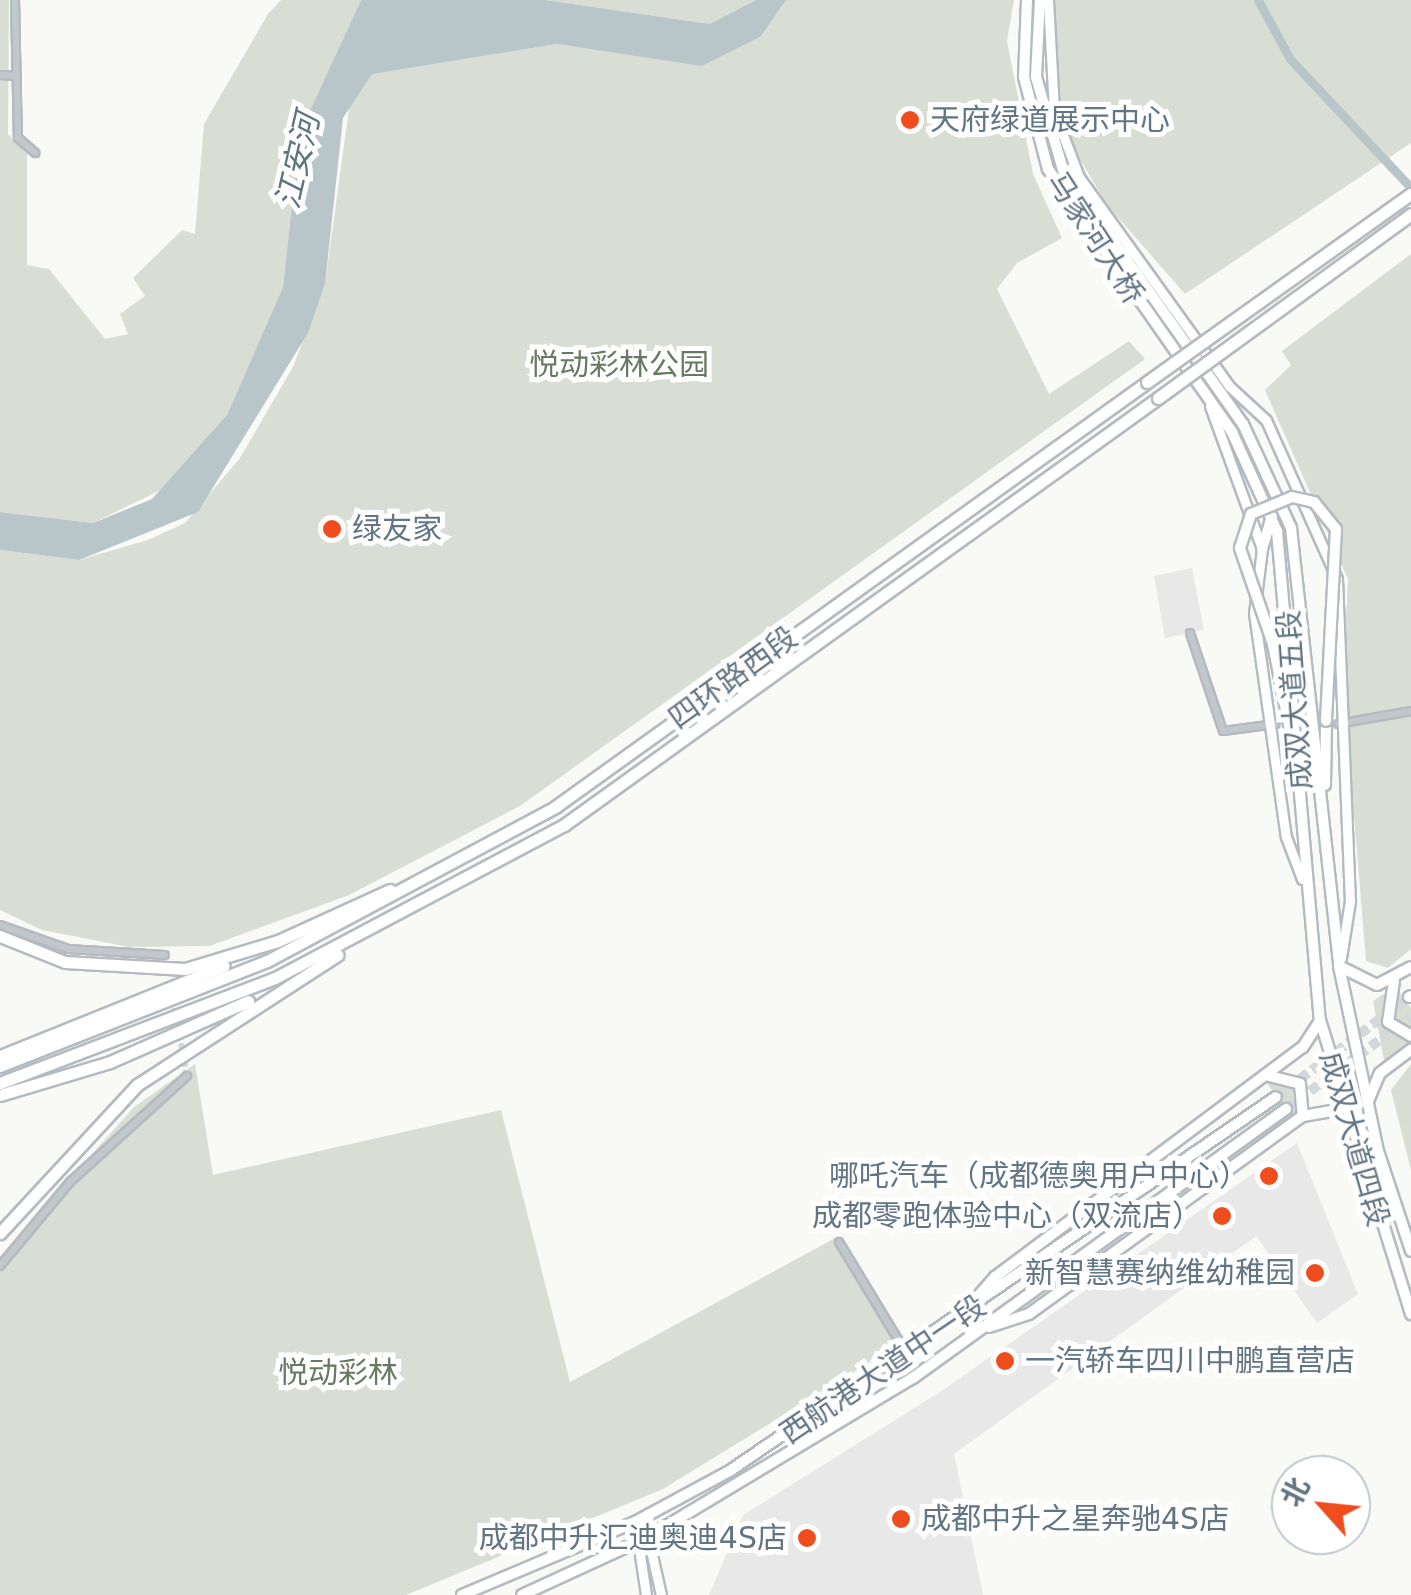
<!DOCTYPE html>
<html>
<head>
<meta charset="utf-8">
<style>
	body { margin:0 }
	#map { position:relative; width:1411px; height:1595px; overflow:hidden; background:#f9f9f6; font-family:"DejaVu Sans","Noto Sans SC",sans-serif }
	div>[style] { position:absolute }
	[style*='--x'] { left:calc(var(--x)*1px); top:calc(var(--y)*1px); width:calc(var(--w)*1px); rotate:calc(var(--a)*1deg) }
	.built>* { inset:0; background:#e7e8e7 }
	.green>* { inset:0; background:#d9ded5 }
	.water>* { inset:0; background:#b8c6ca }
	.canal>* { height:9px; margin:-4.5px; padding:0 4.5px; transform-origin:4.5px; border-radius:4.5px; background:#b8c6ca }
	.street-tunnel>* { height:6px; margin-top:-3px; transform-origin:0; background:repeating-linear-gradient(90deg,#d3d8da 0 6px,transparent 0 9px) }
	.primary-tunnel>* { height:10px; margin-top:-5px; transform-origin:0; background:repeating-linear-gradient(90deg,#d3d8da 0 10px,transparent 0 15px) }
	.roads { filter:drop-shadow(2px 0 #b4bbc0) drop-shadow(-2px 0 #b4bbc0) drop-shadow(0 2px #b4bbc0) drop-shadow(0 -2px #b4bbc0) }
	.street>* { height:6px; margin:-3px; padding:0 3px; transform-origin:3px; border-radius:3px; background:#c2c7cb }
	.secondary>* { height:9px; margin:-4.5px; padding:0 4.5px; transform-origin:4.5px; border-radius:4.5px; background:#fff }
	.primary>* { height:10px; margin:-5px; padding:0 5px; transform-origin:5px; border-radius:5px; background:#fff }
	.highway>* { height:11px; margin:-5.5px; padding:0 5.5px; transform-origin:5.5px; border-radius:5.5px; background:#fff }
	.bridges { filter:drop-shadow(2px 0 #b5bbbf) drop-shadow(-2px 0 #b5bbbf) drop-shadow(0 2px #b5bbbf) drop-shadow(0 -2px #b5bbbf) }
	.primary-bridge>* { height:10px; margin:-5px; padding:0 5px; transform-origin:5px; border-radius:5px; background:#fff }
	.highway-bridge>* { height:11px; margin:-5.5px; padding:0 5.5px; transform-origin:5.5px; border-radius:5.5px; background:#fff }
	.dots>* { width:28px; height:28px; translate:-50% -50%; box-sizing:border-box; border:5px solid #fff; border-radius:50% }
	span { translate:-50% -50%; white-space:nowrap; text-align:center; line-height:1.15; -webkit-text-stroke:10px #fff; paint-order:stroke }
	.poi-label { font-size:30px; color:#627584 }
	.left { translate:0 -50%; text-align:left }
	.right { translate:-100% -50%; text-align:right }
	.street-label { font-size:30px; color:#627584 }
	.park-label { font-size:30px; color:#667a61 }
	.water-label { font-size:32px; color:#5d757d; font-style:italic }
	.north { position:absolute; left:1271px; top:1455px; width:100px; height:100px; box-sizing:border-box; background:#fff; border:2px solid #c0c8ce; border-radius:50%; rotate:297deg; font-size:28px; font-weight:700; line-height:40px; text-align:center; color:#627584 }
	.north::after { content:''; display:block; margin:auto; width:35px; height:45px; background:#f04d1f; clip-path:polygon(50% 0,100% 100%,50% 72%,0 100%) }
</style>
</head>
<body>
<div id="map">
	<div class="built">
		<div style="clip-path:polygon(1192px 568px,1204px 630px,1165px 638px,1154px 576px)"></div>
		<div style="clip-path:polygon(1297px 1143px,1358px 1294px,1317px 1323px,1256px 1236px,954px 1454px,983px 1595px,709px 1595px,743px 1515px,940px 1392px)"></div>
	</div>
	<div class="green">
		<div style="clip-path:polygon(0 0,9px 0,8px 134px,27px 154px,27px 265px,49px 269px,105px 339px,128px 334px,120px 314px,145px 296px,133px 278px,182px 230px,195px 234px,204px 124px,268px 14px,281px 0,361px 0,300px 132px,283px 287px,227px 415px,173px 484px,93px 523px,0 512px)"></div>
		<div style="clip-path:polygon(545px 0,756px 0,710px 24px)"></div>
		<div style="clip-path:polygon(786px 0,1014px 0,1007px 41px,1033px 174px,1062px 238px,1017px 263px,997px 289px,1049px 394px,1129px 341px,1145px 359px,520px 806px,349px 895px,210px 946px,129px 947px,42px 930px,0 910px,0 550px,79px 560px,148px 540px,185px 523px,240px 458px,293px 367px,325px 284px,351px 94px,372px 73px,557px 44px,605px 51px)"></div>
		<div style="clip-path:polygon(1054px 0,1411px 0,1411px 143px,1185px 294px,1107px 205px,1067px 137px,1053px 82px)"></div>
		<div style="clip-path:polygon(1411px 254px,1411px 949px,1388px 968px,1366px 961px,1343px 682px,1348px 579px,1265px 390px,1291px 365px,1282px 351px)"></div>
		<div style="clip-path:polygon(1396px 987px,1411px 1008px,1411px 1032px,1392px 1021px)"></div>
		<div style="clip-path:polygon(1385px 993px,1386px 1022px,1411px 1040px,1385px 1066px,1373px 1001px)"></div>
		<div style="clip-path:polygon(195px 1064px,213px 1175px,501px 1110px,570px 1382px,839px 1236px,896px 1346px,663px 1489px,406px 1595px,0 1595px,0 1257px,134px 1107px)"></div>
		<div style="clip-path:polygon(1411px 1064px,1411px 1170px,1391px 1090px)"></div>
		<div style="clip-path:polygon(1266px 1082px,1298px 1089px,1294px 1122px)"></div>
	</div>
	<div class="water">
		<div style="clip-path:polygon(361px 0,545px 0,710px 24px,756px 0,786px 0,760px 37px,702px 66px,557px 44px,372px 74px,343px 118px,325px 284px,308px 333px,198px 512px,79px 560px,0 550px,0 512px,93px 523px,152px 499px,227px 415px,283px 287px,300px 132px)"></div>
	</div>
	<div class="canal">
		<div style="--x:1258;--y:0;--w:67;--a:61.5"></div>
		<div style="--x:1290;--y:59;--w:177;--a:46.8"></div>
	</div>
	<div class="street-tunnel">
		<div style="--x:173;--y:999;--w:78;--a:79.7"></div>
	</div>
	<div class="primary-tunnel">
		<div style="--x:1276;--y:1097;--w:166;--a:-36.9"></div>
		<div style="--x:1286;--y:1109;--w:155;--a:-36.4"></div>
	</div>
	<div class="roads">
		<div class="street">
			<div style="--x:15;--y:0;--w:138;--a:88.8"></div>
			<div style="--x:18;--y:138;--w:23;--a:41"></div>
			<div style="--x:0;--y:75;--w:17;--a:3"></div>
			<div style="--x:1190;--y:633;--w:103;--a:71.4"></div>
			<div style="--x:1223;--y:731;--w:53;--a:-7.5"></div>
			<div style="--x:1338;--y:724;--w:74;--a:-10.1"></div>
			<div style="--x:0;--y:925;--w:72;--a:19.4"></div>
			<div style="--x:68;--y:949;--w:97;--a:3.5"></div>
			<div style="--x:839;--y:1242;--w:133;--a:58.8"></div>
			<div style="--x:0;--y:1266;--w:109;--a:-50.2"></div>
			<div style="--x:70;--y:1182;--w:158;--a:-42.2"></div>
		</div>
		<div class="secondary">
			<div style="--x:1048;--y:0;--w:111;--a:86.9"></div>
			<div style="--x:1054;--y:111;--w:71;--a:69.3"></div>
			<div style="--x:1079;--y:177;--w:257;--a:54.3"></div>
			<div style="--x:1229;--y:386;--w:50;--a:42.6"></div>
			<div style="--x:1266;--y:420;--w:174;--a:65.9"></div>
			<div style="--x:1337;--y:579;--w:322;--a:87.7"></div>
			<div style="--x:1350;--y:901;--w:58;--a:99"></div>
			<div style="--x:1210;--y:406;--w:152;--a:70"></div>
			<div style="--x:1262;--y:549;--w:64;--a:97.1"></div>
			<div style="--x:1254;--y:613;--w:226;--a:81.9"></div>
			<div style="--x:1286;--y:837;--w:45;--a:69.1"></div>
			<div style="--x:635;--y:1522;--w:20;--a:49"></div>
			<div style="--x:648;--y:1537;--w:59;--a:77.4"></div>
			<div style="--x:635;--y:1522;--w:74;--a:81.4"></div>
		</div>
		<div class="primary">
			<div style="--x:1027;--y:0;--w:77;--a:92.2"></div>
			<div style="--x:1024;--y:77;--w:95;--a:75.4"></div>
			<div style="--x:1048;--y:169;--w:321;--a:55"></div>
			<div style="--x:1232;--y:432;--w:109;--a:65.6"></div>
			<div style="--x:1277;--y:531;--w:491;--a:85"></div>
			<div style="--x:1320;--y:1020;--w:308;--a:72.8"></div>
			<div style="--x:1040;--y:0;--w:77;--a:93"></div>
			<div style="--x:1036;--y:77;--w:97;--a:73.8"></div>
			<div style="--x:1063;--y:170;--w:311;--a:54.7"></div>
			<div style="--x:1243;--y:424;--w:115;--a:65.2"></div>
			<div style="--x:1291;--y:528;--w:441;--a:83.7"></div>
			<div style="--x:1339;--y:966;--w:189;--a:78.1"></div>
			<div style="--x:1378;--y:1151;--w:105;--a:71.7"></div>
			<div style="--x:1262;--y:549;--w:34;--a:-73"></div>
			<div style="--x:1325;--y:785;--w:64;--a:-89.1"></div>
			<div style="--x:1339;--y:966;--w:42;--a:26.6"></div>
			<div style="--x:1377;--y:985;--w:38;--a:-28"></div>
			<div style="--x:1394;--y:981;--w:41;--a:98.3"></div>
			<div style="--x:1388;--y:1022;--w:27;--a:31"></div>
			<div style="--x:1409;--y:997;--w:2;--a:-27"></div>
			<div style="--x:1265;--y:1075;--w:36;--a:14"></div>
			<div style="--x:1300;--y:1084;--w:32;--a:85"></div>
			<div style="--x:1368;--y:1101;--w:30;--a:-67"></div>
			<div style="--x:1380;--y:1073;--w:39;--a:-37"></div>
			<div style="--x:967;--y:1309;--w:43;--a:-48.8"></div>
			<div style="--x:995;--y:1277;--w:384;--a:-36.8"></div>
			<div style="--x:1303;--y:1047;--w:31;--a:-57"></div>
			<div style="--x:989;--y:1327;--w:42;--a:-18"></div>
			<div style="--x:1029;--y:1314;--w:338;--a:-35.9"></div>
			<div style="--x:1303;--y:1116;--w:39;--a:-10"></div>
			<div style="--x:462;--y:1595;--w:188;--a:-22.9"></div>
			<div style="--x:635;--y:1522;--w:109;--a:-28.4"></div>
			<div style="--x:731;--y:1470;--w:660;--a:-34.39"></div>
			<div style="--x:522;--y:1595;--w:139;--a:-24.7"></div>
			<div style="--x:648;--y:1537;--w:309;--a:-31"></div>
			<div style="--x:913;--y:1378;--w:460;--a:-35.8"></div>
		</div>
		<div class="highway">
			<div style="--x:0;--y:936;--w:70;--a:21.8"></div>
			<div style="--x:65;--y:962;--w:120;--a:3.3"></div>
			<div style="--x:185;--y:969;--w:97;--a:-16.8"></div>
			<div style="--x:278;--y:941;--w:123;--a:-24.5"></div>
			<div style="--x:0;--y:1056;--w:241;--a:-21.9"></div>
			<div style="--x:0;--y:1066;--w:287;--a:-21.5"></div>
			<div style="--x:267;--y:961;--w:327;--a:-28.1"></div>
			<div style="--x:555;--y:807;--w:729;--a:-35.67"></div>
			<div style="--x:0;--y:1083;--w:294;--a:-20.9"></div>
			<div style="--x:275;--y:978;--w:327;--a:-27.9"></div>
			<div style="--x:564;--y:825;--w:732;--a:-35.71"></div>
			<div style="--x:0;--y:1095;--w:115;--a:-16.7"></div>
			<div style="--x:110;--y:1062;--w:151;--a:-23.8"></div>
			<div style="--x:0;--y:1233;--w:202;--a:-47.2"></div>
			<div style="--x:137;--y:1085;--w:239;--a:-33"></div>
		</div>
	</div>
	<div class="bridges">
		<div class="primary-bridge">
			<div style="--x:1291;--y:735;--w:93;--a:-101.2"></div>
			<div style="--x:1273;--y:644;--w:102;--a:-109"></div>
			<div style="--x:1240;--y:548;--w:36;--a:-72"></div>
			<div style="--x:1251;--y:514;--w:44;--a:-22.5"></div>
			<div style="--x:1292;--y:497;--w:23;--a:13"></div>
			<div style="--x:1314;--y:502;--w:35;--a:51"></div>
			<div style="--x:1336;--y:529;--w:192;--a:93"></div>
		</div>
		<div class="highway-bridge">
			<div style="--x:1147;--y:382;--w:324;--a:-35.5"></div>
			<div style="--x:1158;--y:398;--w:313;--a:-36"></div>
		</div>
	</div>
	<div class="dots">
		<div style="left:910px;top:120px;background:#f04d1f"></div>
		<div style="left:332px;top:529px;background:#f04d1f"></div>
		<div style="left:1269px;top:1176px;background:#f04d1f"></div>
		<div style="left:1222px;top:1216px;background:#f04d1f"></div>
		<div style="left:1315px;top:1273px;background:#f04d1f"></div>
		<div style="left:1005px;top:1361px;background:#f04d1f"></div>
		<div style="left:901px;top:1519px;background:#f04d1f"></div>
		<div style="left:807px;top:1538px;background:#f04d1f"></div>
	</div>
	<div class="poi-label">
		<span class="left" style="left:930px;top:120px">天府绿道展示中心</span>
		<span class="left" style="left:352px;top:529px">绿友家</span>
		<span class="right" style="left:1249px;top:1176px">哪吒汽车（成都德奥用户中心）</span>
		<span class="right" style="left:1202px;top:1216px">成都零跑体验中心（双流店）</span>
		<span class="right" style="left:1295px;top:1273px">新智慧赛纳维幼稚园</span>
		<span class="left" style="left:1025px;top:1361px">一汽轿车四川中鹏直营店</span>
		<span class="left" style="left:921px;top:1519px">成都中升之星奔驰4S店</span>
		<span class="right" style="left:787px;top:1538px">成都中升汇迪奥迪4S店</span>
	</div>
	<div class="street-label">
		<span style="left:1095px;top:238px;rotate:57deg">马家河大桥</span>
		<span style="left:733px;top:678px;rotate:-36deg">四环路西段</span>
		<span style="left:1295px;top:700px;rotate:-94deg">成双大道五段</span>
		<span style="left:1354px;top:1139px;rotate:74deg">成双大道四段</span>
		<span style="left:883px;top:1370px;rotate:-34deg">西航港大道中一段</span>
	</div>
	<div class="park-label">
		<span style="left:619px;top:365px">悦动彩林公园</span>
		<span style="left:338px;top:1373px">悦动彩林</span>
	</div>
	<div class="water-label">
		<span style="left:298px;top:161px;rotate:-77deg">江安河</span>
	</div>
	<div class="north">北</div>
</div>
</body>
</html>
